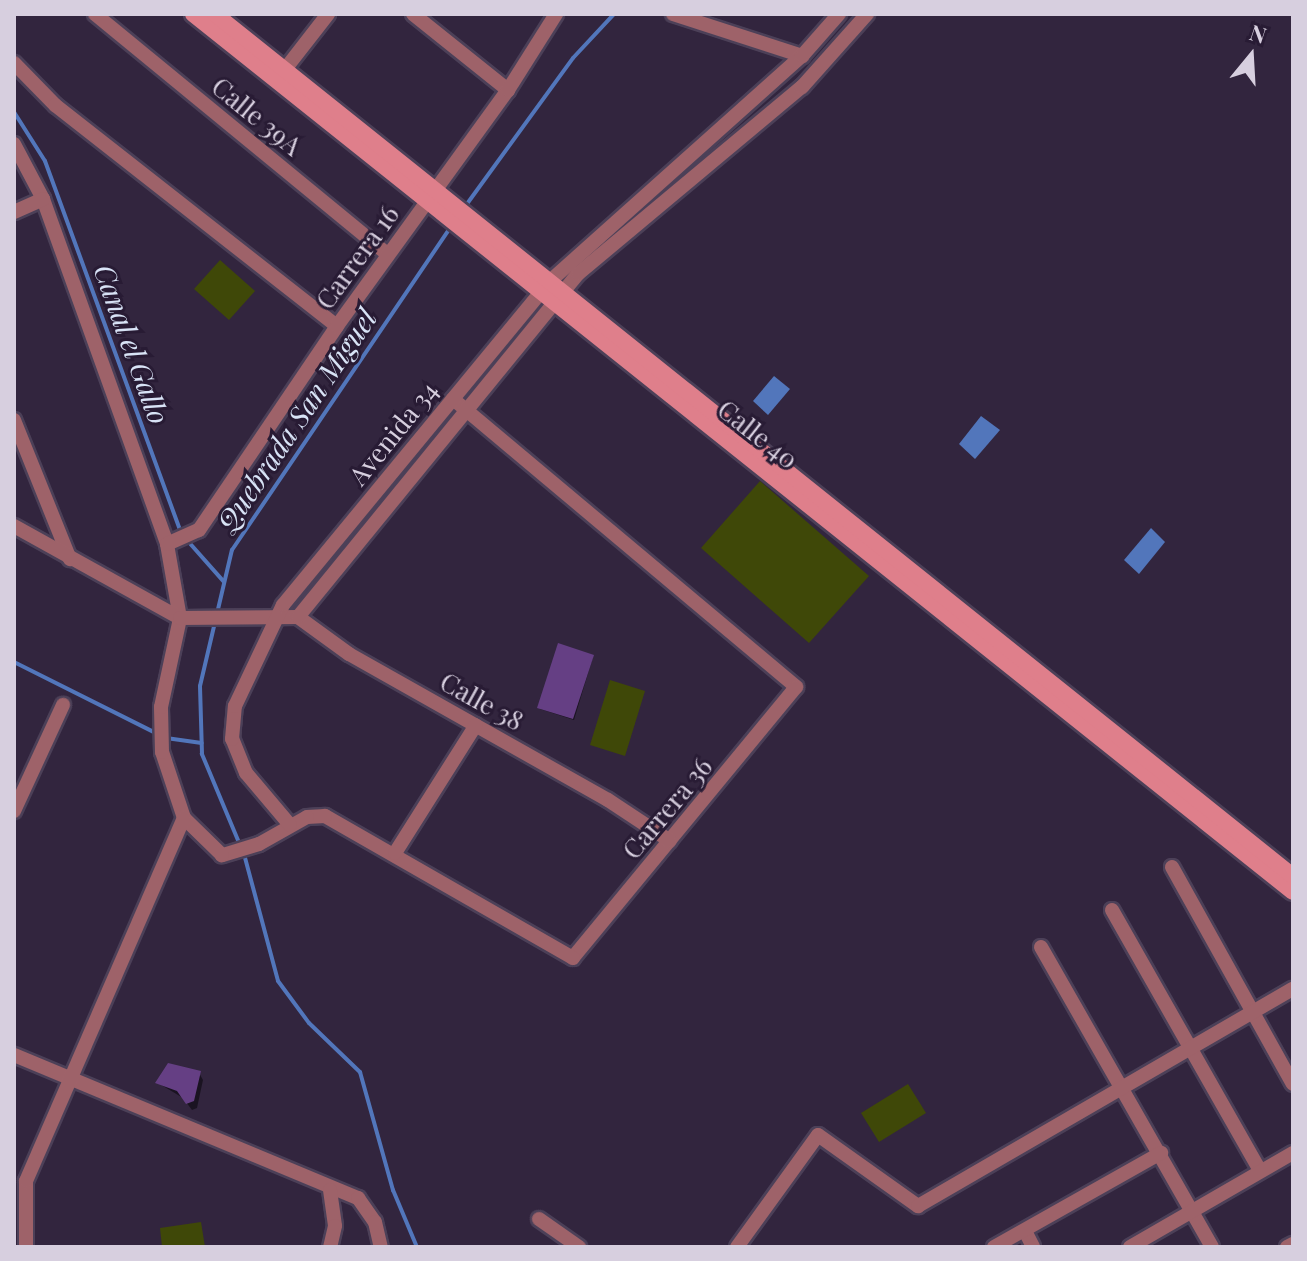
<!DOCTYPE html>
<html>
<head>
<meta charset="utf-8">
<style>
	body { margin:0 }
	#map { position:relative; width:1307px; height:1261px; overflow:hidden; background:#32253e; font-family:"Playfair Display",serif }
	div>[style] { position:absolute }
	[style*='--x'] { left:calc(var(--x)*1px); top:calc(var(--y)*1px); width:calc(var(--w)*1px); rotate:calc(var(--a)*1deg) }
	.green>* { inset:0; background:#3f4808 }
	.water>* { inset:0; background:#5276bb }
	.shadow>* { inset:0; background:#0007 }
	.stream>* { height:4px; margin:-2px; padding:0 2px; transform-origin:2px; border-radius:2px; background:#5276bb }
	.building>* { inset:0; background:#653f84 }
	.roads { filter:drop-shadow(2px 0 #4c4058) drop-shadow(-2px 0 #4c4058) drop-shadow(0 2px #4c4058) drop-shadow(0 -2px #4c4058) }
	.minor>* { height:14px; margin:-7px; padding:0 7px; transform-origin:7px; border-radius:7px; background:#9e6269 }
	.secondary>* { height:16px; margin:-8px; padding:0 8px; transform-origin:8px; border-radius:8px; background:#df7f8b }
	span { translate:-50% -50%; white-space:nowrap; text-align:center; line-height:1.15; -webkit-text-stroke:6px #281b34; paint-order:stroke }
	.street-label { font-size:26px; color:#d7cfdf }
	.water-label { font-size:28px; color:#d8e3f6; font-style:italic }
	.frame { position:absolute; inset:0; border:16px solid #d7cfdf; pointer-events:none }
	.north { position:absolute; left:1211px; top:16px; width:80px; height:80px; -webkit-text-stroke:6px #281b34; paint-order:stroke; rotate:18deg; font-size:22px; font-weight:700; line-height:32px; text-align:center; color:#d7cfdf }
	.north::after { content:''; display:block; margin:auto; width:28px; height:36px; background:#d7cfdf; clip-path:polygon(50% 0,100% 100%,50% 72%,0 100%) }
</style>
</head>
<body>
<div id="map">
	<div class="green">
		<div style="clip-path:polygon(220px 260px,255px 291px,229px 320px,194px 289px)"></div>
		<div style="clip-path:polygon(760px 481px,869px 576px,809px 643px,701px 548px)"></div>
		<div style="clip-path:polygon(610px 680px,645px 691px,625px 756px,590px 745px)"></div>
		<div style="clip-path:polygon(908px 1084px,926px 1113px,879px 1142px,861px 1113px)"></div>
		<div style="clip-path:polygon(201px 1222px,205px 1247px,162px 1247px,160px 1228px)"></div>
	</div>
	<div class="water">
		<div style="clip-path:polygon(774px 376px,790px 389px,768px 415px,753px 401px)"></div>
		<div style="clip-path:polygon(981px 416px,1000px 430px,975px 459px,959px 444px)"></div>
		<div style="clip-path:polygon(1151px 528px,1165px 542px,1139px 574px,1124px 560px)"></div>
	</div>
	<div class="shadow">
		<div style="clip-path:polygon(593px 657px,574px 720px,540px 709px)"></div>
		<div style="clip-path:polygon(199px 1073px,203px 1080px,197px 1108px,192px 1110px,183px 1098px,158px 1083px)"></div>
	</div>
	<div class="stream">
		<div style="--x:14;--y:112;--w:58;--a:57.7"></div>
		<div style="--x:45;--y:161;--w:395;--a:69.9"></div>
		<div style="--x:464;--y:208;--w:185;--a:-54"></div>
		<div style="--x:573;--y:58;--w:60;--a:-47"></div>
		<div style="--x:186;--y:539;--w:57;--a:48.5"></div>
		<div style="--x:14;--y:662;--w:161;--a:26.6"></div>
		<div style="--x:166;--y:738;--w:36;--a:8"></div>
		<div style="--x:240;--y:845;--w:99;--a:-112.7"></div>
		<div style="--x:202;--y:754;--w:68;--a:-91.7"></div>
		<div style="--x:200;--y:686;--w:140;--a:-76.8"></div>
		<div style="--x:232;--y:550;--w:392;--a:-55.9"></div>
		<div style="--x:244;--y:854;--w:131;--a:75"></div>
		<div style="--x:278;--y:981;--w:52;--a:53.6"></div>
		<div style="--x:309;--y:1023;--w:71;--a:43.9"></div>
		<div style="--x:360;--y:1072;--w:123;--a:74.4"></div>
		<div style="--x:393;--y:1190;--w:62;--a:67.2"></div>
	</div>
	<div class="building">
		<div style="clip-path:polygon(558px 643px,594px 655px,573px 719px,537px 708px)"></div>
		<div style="clip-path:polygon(168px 1063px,201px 1071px,194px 1101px,186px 1104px,177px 1091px,155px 1083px)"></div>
	</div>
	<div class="roads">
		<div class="minor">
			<div style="--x:95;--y:14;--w:378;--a:39.4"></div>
			<div style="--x:413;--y:14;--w:122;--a:38.7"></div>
			<div style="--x:673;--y:14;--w:136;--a:18"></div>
			<div style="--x:14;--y:63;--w:59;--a:45.7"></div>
			<div style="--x:55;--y:105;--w:358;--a:38.1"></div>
			<div style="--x:279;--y:77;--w:80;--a:-52.1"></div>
			<div style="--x:14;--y:144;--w:62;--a:62.2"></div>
			<div style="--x:43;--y:199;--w:367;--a:70.2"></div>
			<div style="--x:14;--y:212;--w:32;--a:-24"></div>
			<div style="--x:453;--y:399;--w:448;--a:40"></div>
			<div style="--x:796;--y:687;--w:351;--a:129.5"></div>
			<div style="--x:573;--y:958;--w:286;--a:-150.2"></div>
			<div style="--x:325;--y:816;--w:18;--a:177"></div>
			<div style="--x:307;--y:817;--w:55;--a:150.6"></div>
			<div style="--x:259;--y:844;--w:39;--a:163"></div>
			<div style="--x:222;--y:855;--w:53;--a:-135.8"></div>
			<div style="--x:184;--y:818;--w:70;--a:-108.4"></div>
			<div style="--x:162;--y:752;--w:45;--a:-91.3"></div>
			<div style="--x:161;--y:707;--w:91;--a:-77.9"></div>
			<div style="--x:180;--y:618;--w:75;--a:-100"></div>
			<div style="--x:167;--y:544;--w:35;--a:-24"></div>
			<div style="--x:199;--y:530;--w:246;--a:-55.9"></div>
			<div style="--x:337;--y:326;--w:291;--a:-54.1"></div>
			<div style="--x:508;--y:90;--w:90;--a:-57.7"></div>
			<div style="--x:14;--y:420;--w:150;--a:68.1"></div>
			<div style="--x:14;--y:526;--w:190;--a:29"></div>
			<div style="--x:180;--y:618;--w:118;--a:-0.5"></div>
			<div style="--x:298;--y:617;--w:63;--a:36"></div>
			<div style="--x:349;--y:654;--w:297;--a:29.4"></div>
			<div style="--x:608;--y:800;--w:74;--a:33.5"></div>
			<div style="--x:298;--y:617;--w:443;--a:-50.8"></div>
			<div style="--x:578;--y:274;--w:292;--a:-39.9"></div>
			<div style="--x:802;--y:87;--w:98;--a:-48.3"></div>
			<div style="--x:14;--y:811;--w:117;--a:-65.2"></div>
			<div style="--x:290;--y:825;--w:68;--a:-130.2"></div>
			<div style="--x:246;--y:773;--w:37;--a:-112"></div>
			<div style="--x:232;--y:739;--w:33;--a:-85"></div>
			<div style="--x:235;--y:706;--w:112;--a:-64.6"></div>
			<div style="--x:283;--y:605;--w:420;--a:-50.5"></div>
			<div style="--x:550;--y:281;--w:338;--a:-41.8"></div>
			<div style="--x:802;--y:56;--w:56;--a:-48.6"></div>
			<div style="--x:395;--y:853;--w:151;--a:-57.7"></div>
			<div style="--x:1172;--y:867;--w:248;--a:60.9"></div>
			<div style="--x:1112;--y:910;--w:300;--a:60.4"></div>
			<div style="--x:1041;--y:947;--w:345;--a:60.3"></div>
			<div style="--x:14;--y:1055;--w:373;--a:22.6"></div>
			<div style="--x:358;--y:1198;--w:29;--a:55"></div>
			<div style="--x:375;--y:1222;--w:26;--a:77"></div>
			<div style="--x:330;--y:1190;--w:36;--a:82"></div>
			<div style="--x:335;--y:1226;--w:22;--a:103"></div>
			<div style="--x:539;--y:1219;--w:49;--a:35"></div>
			<div style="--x:1025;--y:1231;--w:18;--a:63"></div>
			<div style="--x:26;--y:1247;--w:66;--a:-90"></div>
			<div style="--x:26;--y:1181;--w:396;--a:-66.5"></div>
			<div style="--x:737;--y:1247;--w:138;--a:-54.1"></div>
			<div style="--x:818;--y:1135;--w:123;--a:35.4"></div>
			<div style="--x:918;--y:1206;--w:433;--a:-30.1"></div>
			<div style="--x:994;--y:1247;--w:192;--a:-29.4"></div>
			<div style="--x:1130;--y:1247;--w:188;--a:-30"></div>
			<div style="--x:1287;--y:1247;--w:7;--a:-27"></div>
		</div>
		<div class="secondary">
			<div style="--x:193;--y:14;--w:1407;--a:38.6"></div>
			<div style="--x:215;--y:14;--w:1380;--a:38.65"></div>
		</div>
	</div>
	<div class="street-label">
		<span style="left:257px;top:116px;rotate:39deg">Calle 39A</span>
		<span style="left:357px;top:257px;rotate:-54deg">Carrera 16</span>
		<span style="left:393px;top:433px;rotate:-51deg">Avenida 34</span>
		<span style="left:758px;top:434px;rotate:38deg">Calle 40</span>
		<span style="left:482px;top:701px;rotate:29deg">Calle 38</span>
		<span style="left:667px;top:808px;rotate:-50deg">Carrera 36</span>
	</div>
	<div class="water-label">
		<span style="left:132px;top:344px;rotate:70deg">Canal el Gallo</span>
		<span style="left:296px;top:420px;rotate:-56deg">Quebrada San Miguel</span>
	</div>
	<div class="frame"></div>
	<div class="north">N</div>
</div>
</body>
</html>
